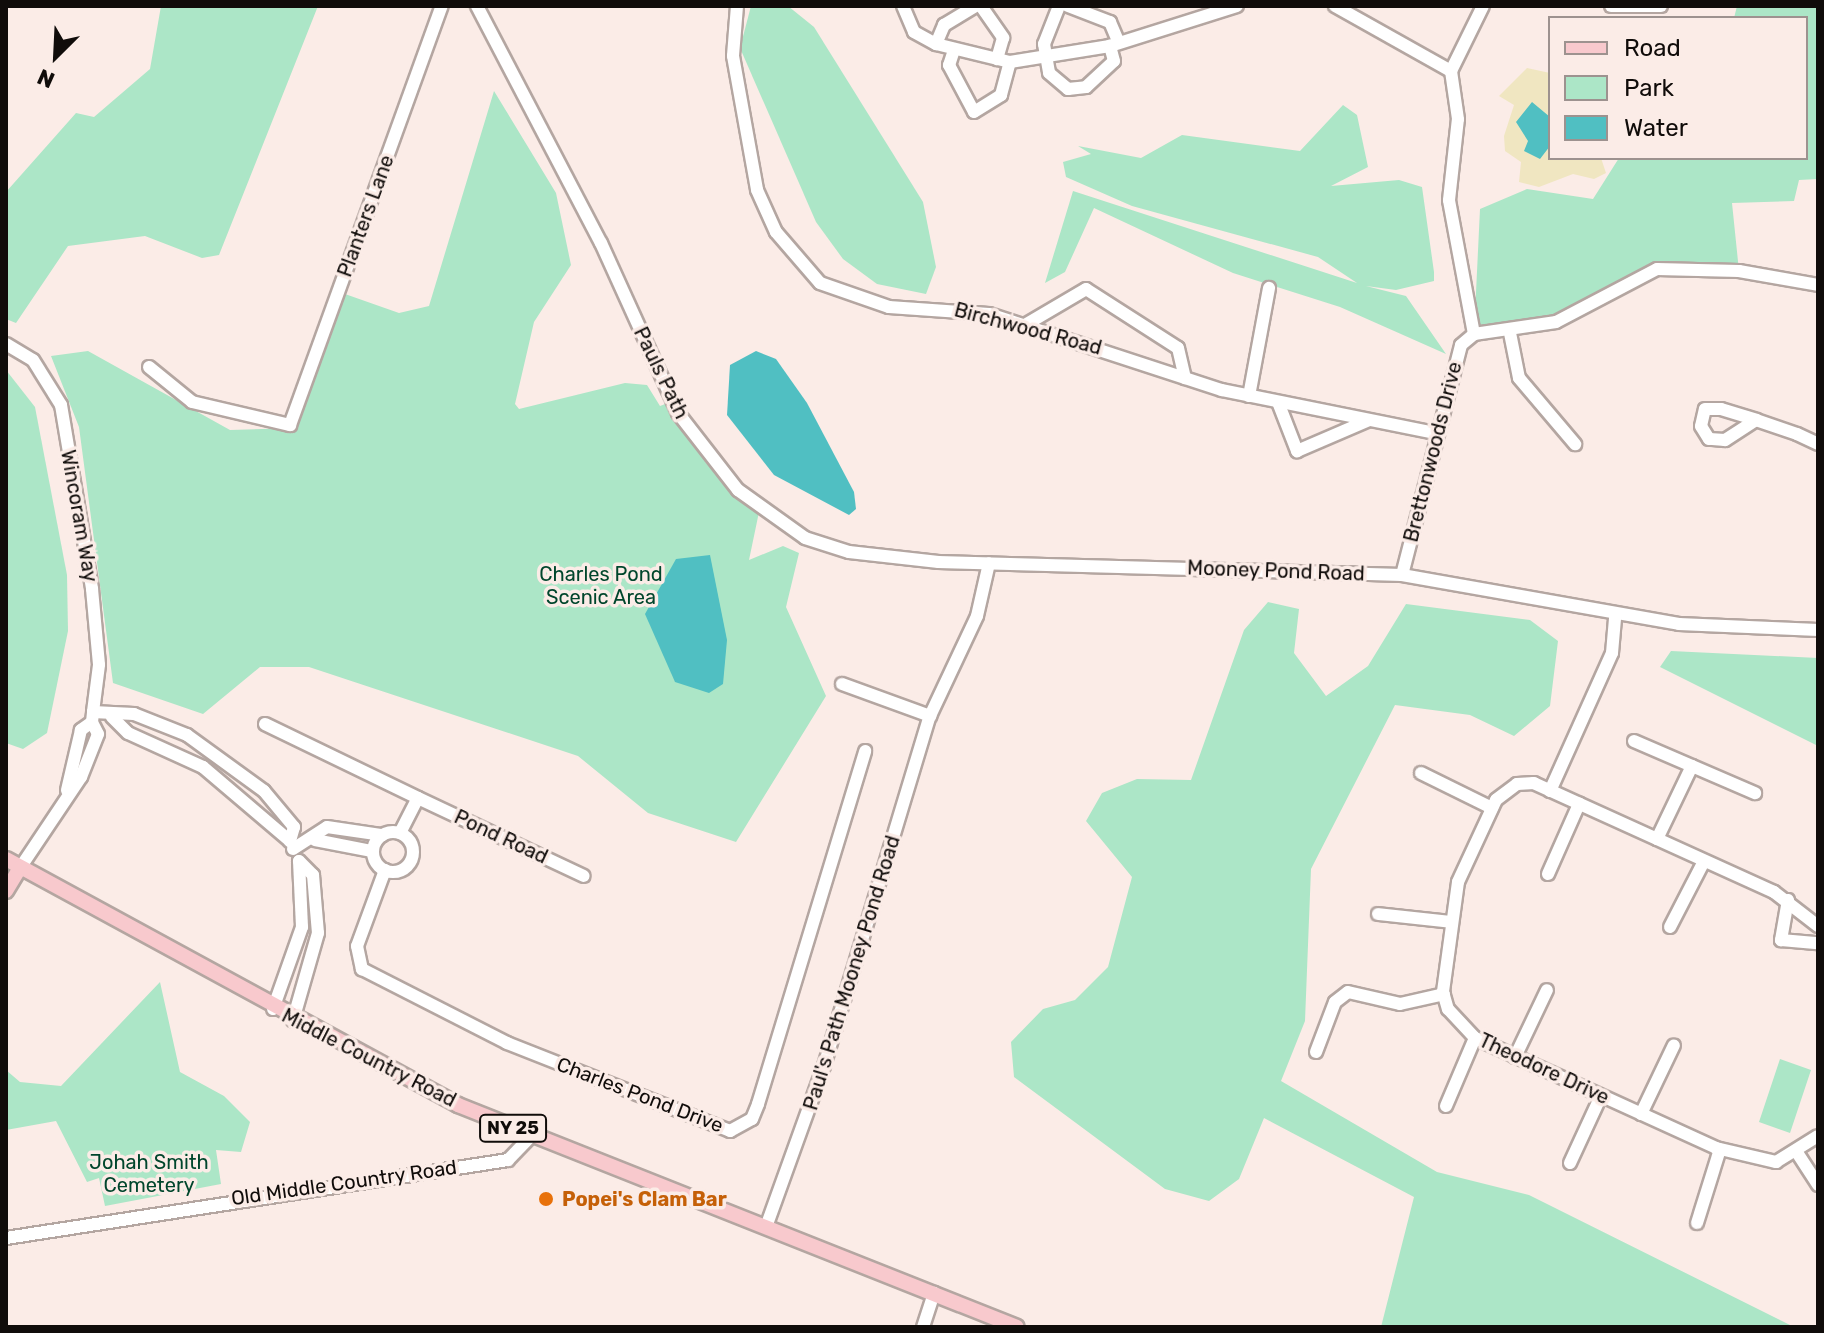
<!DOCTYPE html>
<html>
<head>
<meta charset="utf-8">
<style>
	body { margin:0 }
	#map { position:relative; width:1824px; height:1333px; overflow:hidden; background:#fbece7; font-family:Rubik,sans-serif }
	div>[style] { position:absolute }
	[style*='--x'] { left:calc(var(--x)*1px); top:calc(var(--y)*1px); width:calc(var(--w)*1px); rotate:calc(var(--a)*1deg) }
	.green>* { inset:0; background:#ace6c7 }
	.sand>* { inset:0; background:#f0e6c1 }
	.water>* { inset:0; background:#50bfc2 }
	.roads { filter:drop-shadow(2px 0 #b4a6a1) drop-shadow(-2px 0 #b4a6a1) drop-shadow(0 2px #b4a6a1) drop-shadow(0 -2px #b4a6a1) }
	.minor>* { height:12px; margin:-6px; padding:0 6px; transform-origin:6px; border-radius:6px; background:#fff }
	.minor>.ring { margin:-6px; padding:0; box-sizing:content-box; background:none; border:12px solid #fff; border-radius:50% }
	.major>* { height:14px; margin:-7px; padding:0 7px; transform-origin:7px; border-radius:7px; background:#f8c9cd }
	.dots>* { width:22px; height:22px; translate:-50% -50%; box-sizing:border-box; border:4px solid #fbece7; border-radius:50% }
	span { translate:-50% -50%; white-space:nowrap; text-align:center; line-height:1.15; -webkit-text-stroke:7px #fbece7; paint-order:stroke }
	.shield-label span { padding:2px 6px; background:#fbece7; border:2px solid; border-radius:6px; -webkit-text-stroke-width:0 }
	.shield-label { font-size:18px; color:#100c0a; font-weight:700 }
	.street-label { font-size:20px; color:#100c0a }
	.park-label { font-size:20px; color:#00462c }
	.food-label { font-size:20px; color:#c56008; font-weight:700 }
	.left { translate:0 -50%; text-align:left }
	.frame { position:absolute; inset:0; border:8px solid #100c0a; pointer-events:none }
	.legend { position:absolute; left:1548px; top:16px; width:260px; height:144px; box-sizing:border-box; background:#fbece7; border:2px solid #9d928f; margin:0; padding:10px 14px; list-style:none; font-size:24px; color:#100c0a }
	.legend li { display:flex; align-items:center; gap:16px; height:40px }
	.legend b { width:40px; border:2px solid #9d928f }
	.north { position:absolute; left:16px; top:16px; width:80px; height:80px; -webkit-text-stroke:6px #fbece7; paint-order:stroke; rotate:204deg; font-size:22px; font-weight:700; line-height:32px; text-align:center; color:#100c0a }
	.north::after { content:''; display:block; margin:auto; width:28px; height:36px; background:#100c0a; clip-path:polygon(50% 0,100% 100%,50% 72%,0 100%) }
</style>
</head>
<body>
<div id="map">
	<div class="green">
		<div style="clip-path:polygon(161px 6px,318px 6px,219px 255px,202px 258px,145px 236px,68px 246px,16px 323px,6px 319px,6px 192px,76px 113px,94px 117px,150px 69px)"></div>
		<div style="clip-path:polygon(751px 6px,788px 6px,814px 27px,923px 202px,936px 267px,926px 294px,877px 284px,843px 259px,816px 222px,740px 48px)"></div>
		<div style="clip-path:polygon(1737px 6px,1818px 6px,1818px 179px,1799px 180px,1794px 201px,1732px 203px,1739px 271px,1657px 270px,1556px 322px,1474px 334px,1480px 209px,1527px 189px,1593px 199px,1619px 158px,1806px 158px,1806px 18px,1734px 18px)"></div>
		<div style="clip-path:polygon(494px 91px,556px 193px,571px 265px,534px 322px,515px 404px,519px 409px,625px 383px,647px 385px,660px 406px,673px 401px,706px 463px,759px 512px,749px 560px,783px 546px,799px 553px,786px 607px,826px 696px,736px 842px,648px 813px,578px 756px,309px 667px,260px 667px,203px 714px,113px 683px,79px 427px,51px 356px,88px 351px,230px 430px,296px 428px,345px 294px,399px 313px,429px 306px)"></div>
		<div style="clip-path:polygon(1343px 105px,1357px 115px,1368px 167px,1331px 186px,1399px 180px,1422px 187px,1434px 272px,1434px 281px,1396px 290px,1366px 286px,1406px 296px,1446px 354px,1340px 307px,1233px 273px,1094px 208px,1065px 272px,1045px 283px,1073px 191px,1357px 283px,1318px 257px,1132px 206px,1066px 177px,1063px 162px,1091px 154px,1078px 146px,1141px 158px,1182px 135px,1300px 151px)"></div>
		<div style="clip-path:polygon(6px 370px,35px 407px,67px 575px,68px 631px,47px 733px,23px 749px,6px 743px)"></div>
		<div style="clip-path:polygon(1268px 602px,1299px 609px,1294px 653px,1326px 696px,1368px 666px,1406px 604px,1530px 620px,1558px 641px,1550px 706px,1514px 736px,1470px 715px,1395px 705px,1311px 869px,1305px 1021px,1281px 1081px,1437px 1172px,1529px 1195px,1794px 1327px,1381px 1327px,1414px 1197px,1264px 1118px,1239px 1179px,1209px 1201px,1165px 1189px,1014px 1077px,1011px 1042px,1043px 1009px,1075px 1000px,1108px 967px,1132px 877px,1086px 821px,1102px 793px,1137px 779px,1191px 780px,1244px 630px)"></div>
		<div style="clip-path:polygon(1671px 651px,1818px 658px,1818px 746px,1660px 667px)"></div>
		<div style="clip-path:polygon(160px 982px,180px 1072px,224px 1096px,250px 1122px,241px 1152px,216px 1150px,221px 1184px,105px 1206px,99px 1178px,87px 1182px,56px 1121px,6px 1130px,6px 1070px,20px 1082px,61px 1086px)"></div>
		<div style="clip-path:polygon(1780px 1059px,1811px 1070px,1790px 1133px,1759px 1122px)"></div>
	</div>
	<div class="sand">
		<div style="clip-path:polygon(1527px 68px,1550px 73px,1550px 158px,1601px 158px,1606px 173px,1594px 179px,1573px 174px,1539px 187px,1519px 182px,1521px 162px,1505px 151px,1504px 136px,1514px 105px,1499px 96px)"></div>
	</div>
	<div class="water">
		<div style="clip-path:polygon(1532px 102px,1550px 117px,1550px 146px,1540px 159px,1524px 151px,1528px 141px,1516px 122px)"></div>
		<div style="clip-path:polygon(756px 351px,776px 359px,807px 403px,854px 492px,856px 509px,849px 515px,774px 475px,727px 415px,730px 365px)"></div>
		<div style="clip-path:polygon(710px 555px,727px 640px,723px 684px,709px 693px,675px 682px,645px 614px,676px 559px)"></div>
	</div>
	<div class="roads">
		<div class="minor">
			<div style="--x:477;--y:6;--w:267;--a:62.4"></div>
			<div style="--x:601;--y:243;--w:187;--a:65.6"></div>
			<div style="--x:678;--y:413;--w:98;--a:52.1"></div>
			<div style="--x:738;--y:490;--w:82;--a:35.6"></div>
			<div style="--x:805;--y:538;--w:46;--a:17.7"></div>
			<div style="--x:849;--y:552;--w:90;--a:6.4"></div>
			<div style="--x:938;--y:562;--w:464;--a:1.6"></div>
			<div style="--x:1402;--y:575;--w:281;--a:10"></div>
			<div style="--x:1679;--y:624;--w:139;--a:2.5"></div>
			<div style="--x:737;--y:6;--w:50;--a:94.6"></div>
			<div style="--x:733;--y:56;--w:136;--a:79.8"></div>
			<div style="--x:757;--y:190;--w:46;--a:65.7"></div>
			<div style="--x:776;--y:232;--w:67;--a:49.2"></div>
			<div style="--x:820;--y:283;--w:73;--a:19.2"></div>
			<div style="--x:889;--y:307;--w:100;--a:4"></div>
			<div style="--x:989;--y:314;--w:245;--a:18.1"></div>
			<div style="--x:1222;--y:390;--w:217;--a:11.4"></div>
			<div style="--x:903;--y:6;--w:28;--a:67"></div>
			<div style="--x:914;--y:32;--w:25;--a:29"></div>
			<div style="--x:936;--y:44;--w:76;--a:13.7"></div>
			<div style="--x:1010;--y:62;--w:101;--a:-9.1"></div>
			<div style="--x:1110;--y:46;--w:133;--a:-17.5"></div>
			<div style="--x:981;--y:6;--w:39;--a:55"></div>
			<div style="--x:1003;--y:38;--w:22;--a:106"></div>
			<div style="--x:1059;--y:6;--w:41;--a:111.5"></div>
			<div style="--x:1044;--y:44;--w:29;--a:80"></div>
			<div style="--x:1049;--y:73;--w:25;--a:40"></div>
			<div style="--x:1068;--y:89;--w:18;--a:-6"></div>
			<div style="--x:1086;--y:87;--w:38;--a:-43"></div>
			<div style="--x:1114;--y:61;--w:16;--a:-105"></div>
			<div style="--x:1068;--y:6;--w:45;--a:20.9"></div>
			<div style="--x:1110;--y:22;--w:21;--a:67"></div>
			<div style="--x:1335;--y:6;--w:133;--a:29.3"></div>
			<div style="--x:1611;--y:6;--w:50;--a:0"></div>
			<div style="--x:936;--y:44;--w:21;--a:-67"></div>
			<div style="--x:944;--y:25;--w:37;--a:-31"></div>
			<div style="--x:954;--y:50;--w:16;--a:108"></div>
			<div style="--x:949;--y:65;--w:53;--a:62"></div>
			<div style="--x:974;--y:112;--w:32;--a:-32"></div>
			<div style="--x:1001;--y:95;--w:34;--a:-75"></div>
			<div style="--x:1025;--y:325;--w:71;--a:-30.5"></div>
			<div style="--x:1086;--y:289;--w:109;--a:32.7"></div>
			<div style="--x:1178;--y:348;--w:31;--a:77"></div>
			<div style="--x:1510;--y:333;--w:46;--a:78.7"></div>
			<div style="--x:1519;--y:378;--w:87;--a:49.7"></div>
			<div style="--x:1474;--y:334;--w:136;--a:-100.6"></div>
			<div style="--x:1449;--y:200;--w:81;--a:-83.7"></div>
			<div style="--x:1458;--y:119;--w:49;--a:-98.3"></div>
			<div style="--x:1451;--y:71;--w:72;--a:-63.8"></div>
			<div style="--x:6;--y:344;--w:31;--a:31"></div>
			<div style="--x:33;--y:360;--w:53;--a:58.1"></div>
			<div style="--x:61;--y:405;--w:187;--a:80.4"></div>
			<div style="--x:92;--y:589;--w:76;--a:84.7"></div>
			<div style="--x:99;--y:665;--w:47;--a:97.3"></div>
			<div style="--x:149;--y:367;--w:55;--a:39.1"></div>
			<div style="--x:192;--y:402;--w:101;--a:13.2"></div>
			<div style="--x:290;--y:425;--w:446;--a:-70.1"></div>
			<div style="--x:1249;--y:396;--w:110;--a:-79.5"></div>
			<div style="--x:1278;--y:402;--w:53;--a:68.8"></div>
			<div style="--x:1297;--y:451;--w:78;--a:-23.3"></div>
			<div style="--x:1756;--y:420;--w:37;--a:147"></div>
			<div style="--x:1725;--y:440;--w:16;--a:-176"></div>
			<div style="--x:1709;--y:439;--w:15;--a:-122"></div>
			<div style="--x:1701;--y:426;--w:17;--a:-77"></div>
			<div style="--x:1705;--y:409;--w:16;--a:0"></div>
			<div style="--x:1721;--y:409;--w:37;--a:17"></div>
			<div style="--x:1756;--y:420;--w:43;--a:18.9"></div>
			<div style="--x:1797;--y:434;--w:23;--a:25"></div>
			<div style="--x:1402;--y:575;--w:237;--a:-75.6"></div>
			<div style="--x:1461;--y:345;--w:17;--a:-40"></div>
			<div style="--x:1474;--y:334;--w:83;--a:-8.3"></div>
			<div style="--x:1556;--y:322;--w:114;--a:-27.7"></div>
			<div style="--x:1657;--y:269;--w:82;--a:1.4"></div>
			<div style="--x:1739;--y:271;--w:80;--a:10"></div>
			<div style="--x:842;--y:684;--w:94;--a:20"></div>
			<div style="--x:92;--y:722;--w:10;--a:-84"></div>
			<div style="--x:93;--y:712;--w:41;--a:2.8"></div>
			<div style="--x:134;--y:714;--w:57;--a:21.6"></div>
			<div style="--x:187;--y:735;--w:95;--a:36"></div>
			<div style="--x:264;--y:791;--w:47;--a:50.2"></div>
			<div style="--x:294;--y:827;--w:15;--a:106"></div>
			<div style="--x:290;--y:841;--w:114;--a:-139.6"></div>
			<div style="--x:203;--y:767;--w:82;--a:-155.6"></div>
			<div style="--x:128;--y:733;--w:23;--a:-135"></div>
			<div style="--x:265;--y:724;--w:170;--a:25.8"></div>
			<div style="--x:1634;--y:741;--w:132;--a:23.3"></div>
			<div style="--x:1421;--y:773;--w:79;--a:26.2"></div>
			<div style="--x:1550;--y:791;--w:151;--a:-65.8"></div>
			<div style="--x:1612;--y:653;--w:38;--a:-85"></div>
			<div class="ring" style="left:373px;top:832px;width:28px;height:28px"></div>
			<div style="--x:400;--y:833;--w:39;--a:-63"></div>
			<div style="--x:418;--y:798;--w:183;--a:25.2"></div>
			<div style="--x:1657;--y:839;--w:81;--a:-64.4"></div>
			<div style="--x:315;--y:840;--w:57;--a:11.1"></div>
			<div style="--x:293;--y:849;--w:40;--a:-32.9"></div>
			<div style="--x:327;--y:827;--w:56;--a:8.3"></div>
			<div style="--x:20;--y:868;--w:110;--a:-56.2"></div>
			<div style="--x:81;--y:777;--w:46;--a:-68.4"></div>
			<div style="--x:98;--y:734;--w:13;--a:-117"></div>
			<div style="--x:92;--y:722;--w:14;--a:144"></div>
			<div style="--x:81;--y:730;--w:62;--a:103.1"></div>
			<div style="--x:385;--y:870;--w:81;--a:110.2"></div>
			<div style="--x:357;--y:946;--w:24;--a:78"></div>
			<div style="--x:362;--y:969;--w:163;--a:27"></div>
			<div style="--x:507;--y:1043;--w:240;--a:21.5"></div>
			<div style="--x:730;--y:1131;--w:25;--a:-29"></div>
			<div style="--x:752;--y:1119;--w:16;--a:-68"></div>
			<div style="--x:758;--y:1104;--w:369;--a:-73.1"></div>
			<div style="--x:1548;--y:874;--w:77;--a:-66.1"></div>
			<div style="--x:1788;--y:900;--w:41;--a:99.9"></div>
			<div style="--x:1781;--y:940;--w:37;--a:5"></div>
			<div style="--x:1378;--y:914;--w:74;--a:6.2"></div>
			<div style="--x:1818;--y:926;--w:56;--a:-142.3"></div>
			<div style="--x:1774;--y:892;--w:264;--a:-155.6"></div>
			<div style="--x:1534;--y:783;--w:17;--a:177"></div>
			<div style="--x:1517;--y:784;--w:26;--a:143"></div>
			<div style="--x:1496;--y:800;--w:90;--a:114.9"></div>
			<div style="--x:1458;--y:882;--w:111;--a:97.8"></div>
			<div style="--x:1443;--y:992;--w:18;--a:74"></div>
			<div style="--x:1448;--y:1009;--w:40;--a:47"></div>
			<div style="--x:1475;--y:1038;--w:265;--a:24.5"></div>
			<div style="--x:1716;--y:1148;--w:62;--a:13.1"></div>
			<div style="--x:1776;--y:1162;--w:49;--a:-31.8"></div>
			<div style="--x:1670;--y:927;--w:74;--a:-62.7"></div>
			<div style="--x:273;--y:1009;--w:87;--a:-70.5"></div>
			<div style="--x:302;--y:927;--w:66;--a:-92.6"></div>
			<div style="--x:299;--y:861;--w:20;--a:45"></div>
			<div style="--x:313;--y:875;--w:58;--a:85.1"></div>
			<div style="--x:318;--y:933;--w:91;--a:106"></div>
			<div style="--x:1316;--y:1052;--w:53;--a:-69.2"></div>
			<div style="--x:1335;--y:1002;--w:16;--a:-38"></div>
			<div style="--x:1348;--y:992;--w:53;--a:13"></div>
			<div style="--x:1400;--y:1004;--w:45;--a:-12.8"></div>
			<div style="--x:1515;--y:1057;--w:74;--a:-64.5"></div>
			<div style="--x:1446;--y:1106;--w:74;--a:-66.9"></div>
			<div style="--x:1641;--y:1114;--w:76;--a:-64.4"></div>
			<div style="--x:1798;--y:1154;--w:37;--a:57"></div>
			<div style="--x:1570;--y:1163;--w:74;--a:-65.2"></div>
			<div style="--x:1697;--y:1223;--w:77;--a:-72.7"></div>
			<div style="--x:766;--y:1227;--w:171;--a:-70.2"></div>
			<div style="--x:824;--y:1066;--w:366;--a:-73.2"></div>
			<div style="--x:930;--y:716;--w:110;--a:-64.8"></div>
			<div style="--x:977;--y:616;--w:54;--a:-77.2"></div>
			<div style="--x:6;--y:1238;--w:508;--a:-8.83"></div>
			<div style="--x:508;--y:1160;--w:33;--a:-46"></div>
			<div style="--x:923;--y:1327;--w:36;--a:-72"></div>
		</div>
		<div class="major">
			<div style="--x:6;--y:859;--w:515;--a:28.56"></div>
			<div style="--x:458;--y:1105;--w:601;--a:21.66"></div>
			<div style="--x:6;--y:891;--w:27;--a:-59"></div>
		</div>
	</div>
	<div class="dots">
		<div style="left:546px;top:1199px;background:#e8710a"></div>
	</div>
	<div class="shield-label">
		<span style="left:513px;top:1128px">NY 25</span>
	</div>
	<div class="street-label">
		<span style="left:366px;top:216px;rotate:-70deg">Planters Lane</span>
		<span style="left:1028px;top:329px;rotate:15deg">Birchwood Road</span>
		<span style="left:661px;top:373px;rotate:64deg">Pauls Path</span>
		<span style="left:1433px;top:452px;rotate:-76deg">Brettonwoods Drive</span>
		<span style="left:79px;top:516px;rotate:80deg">Wincoram Way</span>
		<span style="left:1276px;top:571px;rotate:2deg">Mooney Pond Road</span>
		<span style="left:501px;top:837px;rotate:25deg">Pond Road</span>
		<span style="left:852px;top:973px;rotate:-73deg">Paul's Path Mooney Pond Road</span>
		<span style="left:369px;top:1058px;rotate:27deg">Middle Country Road</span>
		<span style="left:1544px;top:1069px;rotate:25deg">Theodore Drive</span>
		<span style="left:640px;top:1095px;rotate:21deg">Charles Pond Drive</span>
		<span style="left:344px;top:1183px;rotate:-8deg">Old Middle Country Road</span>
	</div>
	<div class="park-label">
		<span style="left:601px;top:586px">Charles Pond<br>Scenic Area</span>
		<span style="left:149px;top:1174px">Johah Smith<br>Cemetery</span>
	</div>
	<div class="food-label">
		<span class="left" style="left:562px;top:1199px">Popei's Clam Bar</span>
	</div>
	<div class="frame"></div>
	<ul class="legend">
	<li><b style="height:10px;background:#f8c9cd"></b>Road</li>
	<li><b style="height:22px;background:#ace6c7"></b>Park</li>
	<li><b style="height:22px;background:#50bfc2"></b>Water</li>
	</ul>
	<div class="north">N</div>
</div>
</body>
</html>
